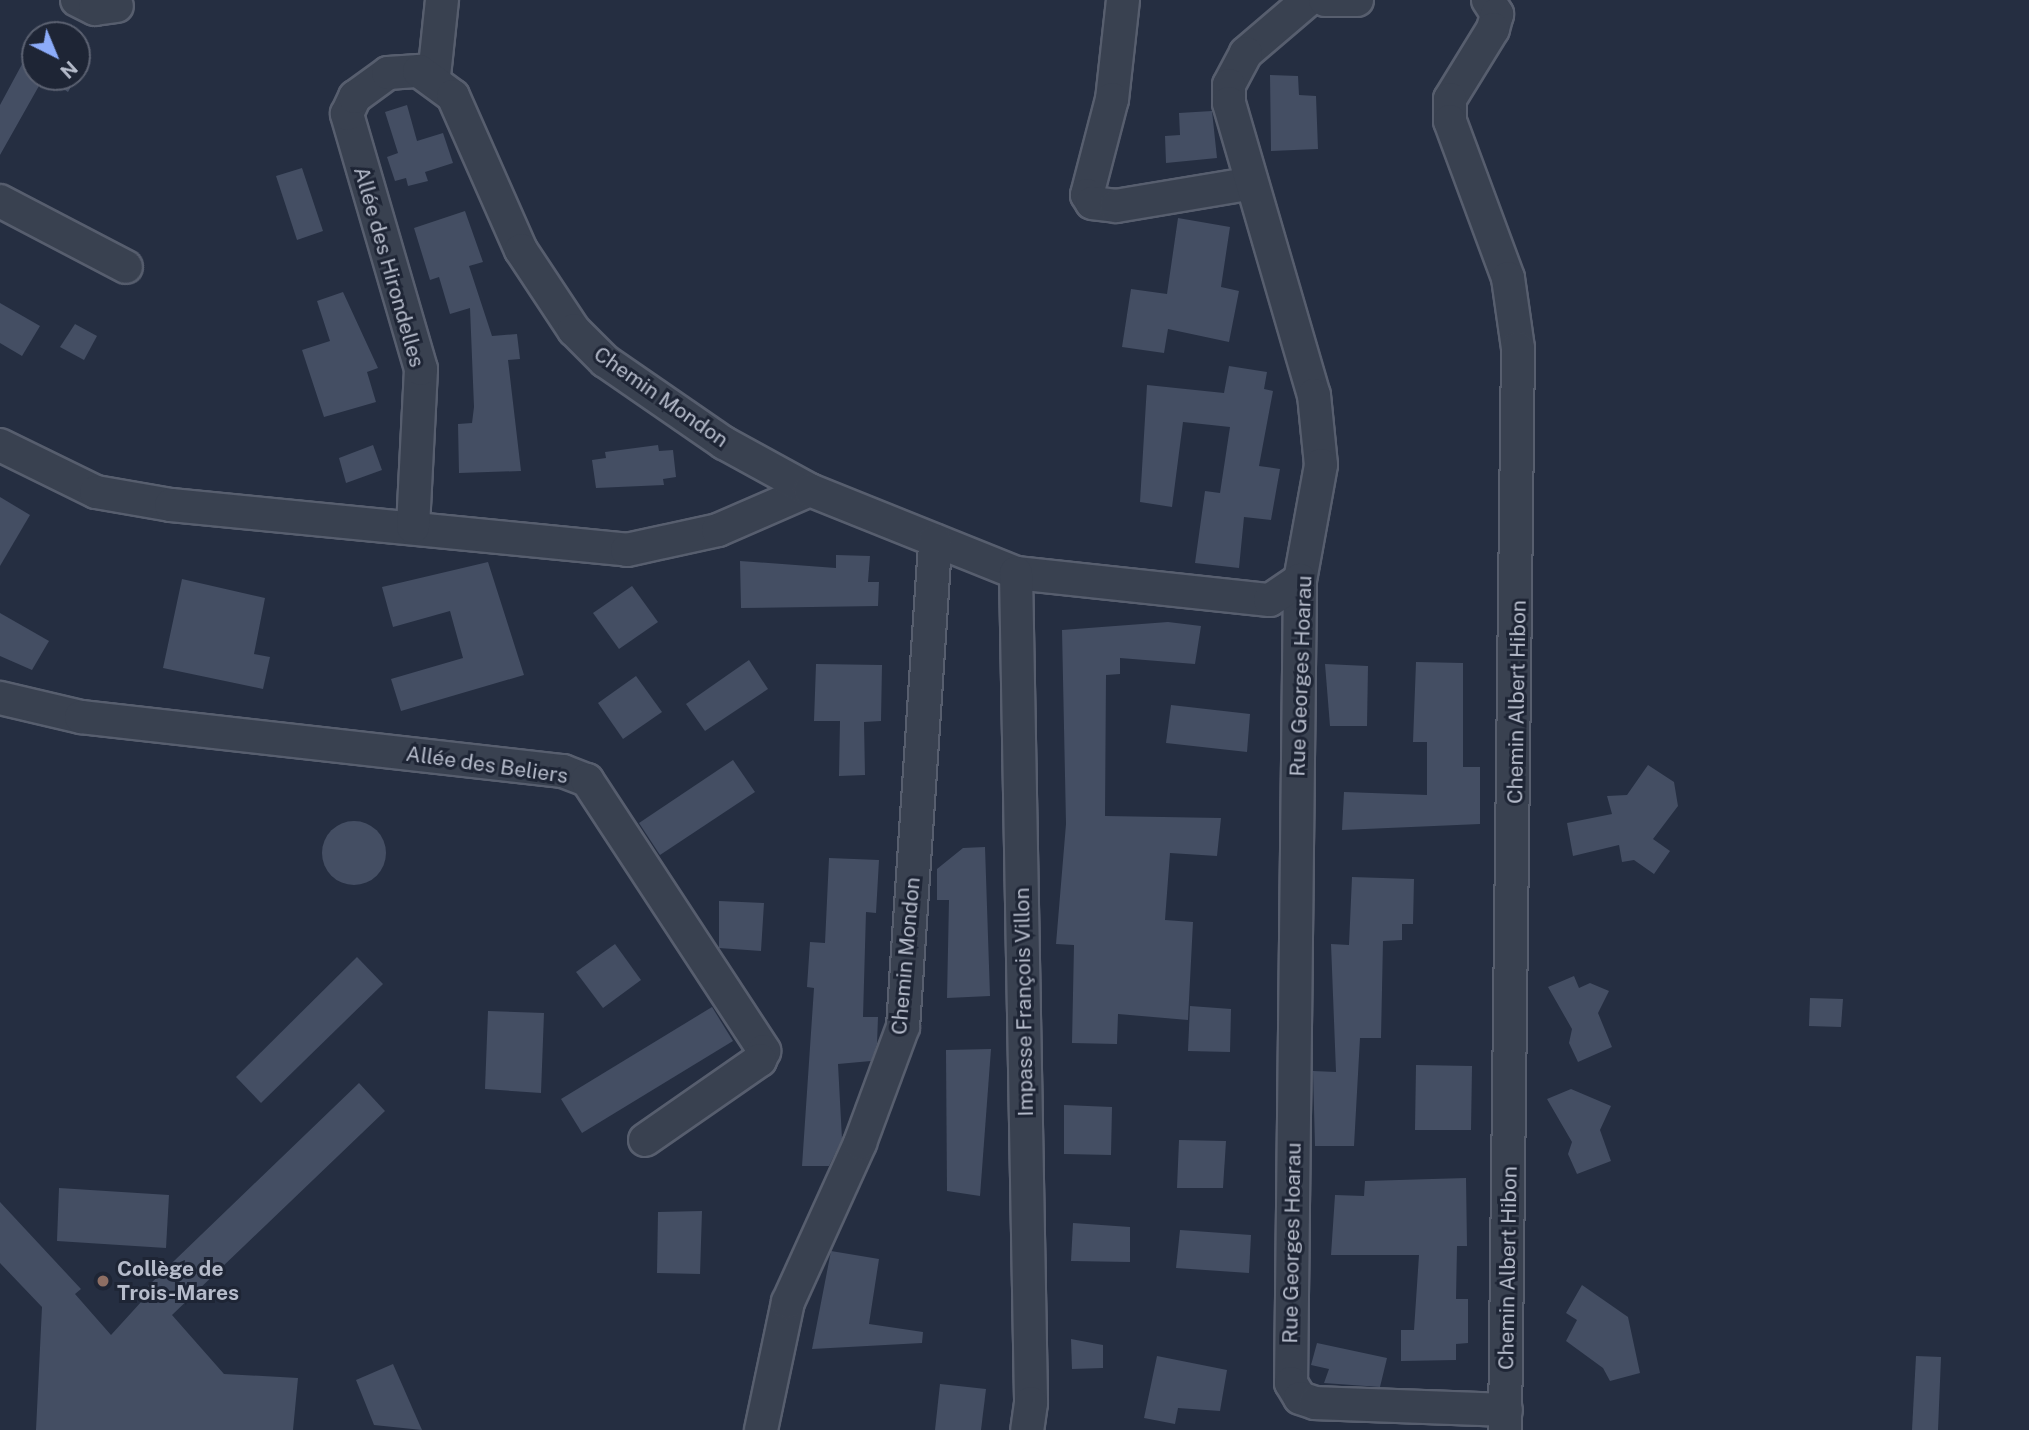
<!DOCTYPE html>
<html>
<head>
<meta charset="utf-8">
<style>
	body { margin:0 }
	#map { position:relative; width:2029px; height:1430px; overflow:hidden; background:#252e41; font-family:"Public Sans",sans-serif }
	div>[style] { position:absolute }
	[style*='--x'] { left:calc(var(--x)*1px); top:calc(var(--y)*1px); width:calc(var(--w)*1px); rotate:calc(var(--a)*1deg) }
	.building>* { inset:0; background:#444e63 }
	.round { border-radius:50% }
	.roads { filter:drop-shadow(2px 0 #575e6e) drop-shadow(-2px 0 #575e6e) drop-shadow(0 2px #575e6e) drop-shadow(0 -2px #575e6e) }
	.minor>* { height:32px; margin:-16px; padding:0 16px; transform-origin:16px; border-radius:16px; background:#394150 }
	.dots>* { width:19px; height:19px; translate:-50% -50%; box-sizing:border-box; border:4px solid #1e2535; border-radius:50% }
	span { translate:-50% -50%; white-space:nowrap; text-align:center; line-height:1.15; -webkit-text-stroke:6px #1e2535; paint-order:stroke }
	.street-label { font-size:21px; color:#b6bccb }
	.poi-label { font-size:21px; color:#b6bccb; font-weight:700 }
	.left { translate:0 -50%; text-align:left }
	.north { position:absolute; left:21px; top:21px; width:70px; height:70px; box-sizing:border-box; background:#1e2535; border:2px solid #5b6171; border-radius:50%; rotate:137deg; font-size:19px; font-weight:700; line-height:28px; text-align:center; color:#b6bccb }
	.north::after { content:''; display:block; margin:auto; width:24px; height:32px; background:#8cacfa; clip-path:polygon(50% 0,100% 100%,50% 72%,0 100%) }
</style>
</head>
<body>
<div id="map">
	<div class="building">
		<div style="clip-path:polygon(34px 42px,35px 77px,44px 77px,0 155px,0 105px)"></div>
		<div style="clip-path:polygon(77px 71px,79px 73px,68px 92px,45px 77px,77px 77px)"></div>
		<div style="clip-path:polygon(1270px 75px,1298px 76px,1299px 95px,1316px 96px,1318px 149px,1271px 151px)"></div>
		<div style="clip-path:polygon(407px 105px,417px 141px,443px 133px,453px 163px,425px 172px,428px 181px,408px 186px,406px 178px,395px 181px,387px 157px,398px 153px,385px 112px)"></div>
		<div style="clip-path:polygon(1212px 111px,1217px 158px,1166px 163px,1165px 136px,1180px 135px,1179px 113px)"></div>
		<div style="clip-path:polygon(302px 168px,323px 231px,297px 240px,276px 176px)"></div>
		<div style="clip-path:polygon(465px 211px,483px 262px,469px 266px,492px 336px,517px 334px,520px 359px,508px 360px,521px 471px,459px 473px,458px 424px,472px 423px,474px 407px,470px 308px,450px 314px,439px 277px,430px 280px,414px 228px)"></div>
		<div style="clip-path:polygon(1178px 218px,1230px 227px,1221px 287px,1239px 291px,1229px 342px,1168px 329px,1164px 353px,1122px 347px,1131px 289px,1167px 294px)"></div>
		<div style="clip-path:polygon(343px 292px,378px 368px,367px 372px,376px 402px,324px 417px,302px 350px,330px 341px,317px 301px)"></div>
		<div style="clip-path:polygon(0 303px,40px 326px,22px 356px,0 343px)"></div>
		<div style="clip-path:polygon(75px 324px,97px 336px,84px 360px,60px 347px)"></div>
		<div style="clip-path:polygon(1229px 366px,1267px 372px,1264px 389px,1273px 391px,1259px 466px,1280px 469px,1271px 520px,1244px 517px,1239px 568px,1195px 563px,1205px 491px,1220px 493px,1230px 427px,1183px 422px,1172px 507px,1140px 502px,1147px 385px,1224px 393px)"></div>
		<div style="clip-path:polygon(373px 445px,382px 470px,346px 483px,339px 458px)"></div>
		<div style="clip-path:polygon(658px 445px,659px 451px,673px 450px,676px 477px,663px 479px,664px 485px,596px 488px,592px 460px,606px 458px,605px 452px)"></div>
		<div style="clip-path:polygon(0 497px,30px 515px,0 566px)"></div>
		<div style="clip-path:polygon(836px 555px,870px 556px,868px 582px,879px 582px,878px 606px,741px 608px,740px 561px,836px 568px)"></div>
		<div style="clip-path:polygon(488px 562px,524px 675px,401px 711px,391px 679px,463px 658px,450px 611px,393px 627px,382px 587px)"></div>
		<div style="clip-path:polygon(182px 579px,265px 598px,254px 654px,270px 657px,263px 689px,163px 668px)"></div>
		<div style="clip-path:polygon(632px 586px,658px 622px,619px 649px,593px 613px)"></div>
		<div style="clip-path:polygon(0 613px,49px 641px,32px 670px,0 656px)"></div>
		<div style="clip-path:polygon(1168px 622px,1201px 626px,1195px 664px,1120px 658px,1120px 674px,1106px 675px,1105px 816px,1221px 818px,1217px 856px,1170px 853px,1165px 920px,1193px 922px,1188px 1020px,1118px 1014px,1117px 1044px,1072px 1043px,1074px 945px,1056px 944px,1066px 824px,1062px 630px)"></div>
		<div style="clip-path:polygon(749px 660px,768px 689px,705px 731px,686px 704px)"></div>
		<div style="clip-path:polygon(1416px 662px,1463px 663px,1463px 767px,1480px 767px,1480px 824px,1342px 830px,1344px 792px,1427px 795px,1427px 742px,1413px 742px)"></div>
		<div style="clip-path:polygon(816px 664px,882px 665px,881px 721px,864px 722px,865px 775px,839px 776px,840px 721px,814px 721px)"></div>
		<div style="clip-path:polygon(1325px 664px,1368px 666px,1367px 726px,1330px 726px)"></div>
		<div style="clip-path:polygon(636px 676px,662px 712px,623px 739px,598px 703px)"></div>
		<div style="clip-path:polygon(1171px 705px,1250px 714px,1247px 752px,1166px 743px)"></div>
		<div style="clip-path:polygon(733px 760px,755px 792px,660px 855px,639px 823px)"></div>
		<div style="clip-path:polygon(1648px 765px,1674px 782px,1678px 806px,1653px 839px,1670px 851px,1654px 874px,1634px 860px,1622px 862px,1619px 845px,1573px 856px,1567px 823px,1612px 814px,1607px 796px,1627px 795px)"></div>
		<div class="round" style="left:322px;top:821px;width:64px;height:64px"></div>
		<div style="clip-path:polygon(985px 847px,990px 996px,947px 998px,949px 900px,937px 900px,937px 869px,963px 848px)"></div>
		<div style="clip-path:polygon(829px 858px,879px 860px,876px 913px,866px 912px,863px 1017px,878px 1017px,877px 1044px,871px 1061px,838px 1064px,842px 1139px,829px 1166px,802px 1166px,814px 988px,807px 987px,810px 942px,825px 943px)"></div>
		<div style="clip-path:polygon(1352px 877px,1414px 879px,1413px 924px,1402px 924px,1402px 940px,1383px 941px,1381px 1038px,1360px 1038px,1354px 1146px,1315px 1146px,1313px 1071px,1336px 1072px,1331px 944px,1349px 945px)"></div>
		<div style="clip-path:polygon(719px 901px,764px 903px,761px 951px,719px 948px)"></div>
		<div style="clip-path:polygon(615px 944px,641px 980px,603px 1008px,576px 972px)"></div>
		<div style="clip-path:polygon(357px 957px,383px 984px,261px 1103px,236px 1077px)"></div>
		<div style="clip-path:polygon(1574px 976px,1579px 988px,1590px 983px,1609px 991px,1598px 1013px,1612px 1047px,1578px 1062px,1569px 1043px,1572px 1029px,1548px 987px)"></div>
		<div style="clip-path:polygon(1810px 998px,1843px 999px,1841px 1027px,1809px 1026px)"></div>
		<div style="clip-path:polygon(1190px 1006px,1231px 1009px,1230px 1052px,1188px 1051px)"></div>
		<div style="clip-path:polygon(712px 1007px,733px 1041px,582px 1133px,561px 1099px)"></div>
		<div style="clip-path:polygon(488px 1011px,544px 1013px,541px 1093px,485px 1089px)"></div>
		<div style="clip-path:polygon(991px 1049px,980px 1196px,947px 1191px,946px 1050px)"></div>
		<div style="clip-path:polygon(1416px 1065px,1472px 1066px,1471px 1130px,1415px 1130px)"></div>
		<div style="clip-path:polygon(359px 1083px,385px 1111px,172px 1315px,224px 1374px,298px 1378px,293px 1430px,36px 1430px,42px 1307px,0 1263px,0 1202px,81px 1289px,75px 1294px,111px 1335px,152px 1290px,148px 1286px)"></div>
		<div style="clip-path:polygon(1571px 1089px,1611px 1106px,1600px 1130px,1611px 1161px,1577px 1174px,1568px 1154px,1572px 1142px,1547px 1099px)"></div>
		<div style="clip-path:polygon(1064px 1105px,1112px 1107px,1111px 1155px,1064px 1154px)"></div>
		<div style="clip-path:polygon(1179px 1140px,1226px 1141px,1223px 1188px,1177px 1188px)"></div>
		<div style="clip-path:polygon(1466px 1178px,1467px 1246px,1457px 1246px,1456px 1299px,1468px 1299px,1468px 1343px,1456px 1344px,1456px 1360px,1401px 1361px,1401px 1330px,1414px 1330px,1419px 1255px,1331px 1255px,1335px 1195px,1364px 1196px,1365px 1181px)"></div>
		<div style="clip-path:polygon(59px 1188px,169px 1195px,166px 1248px,57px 1241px)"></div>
		<div style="clip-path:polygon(702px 1211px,700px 1274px,657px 1273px,658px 1212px)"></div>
		<div style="clip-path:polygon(1073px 1223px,1130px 1227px,1130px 1262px,1071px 1261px)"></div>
		<div style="clip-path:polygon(1180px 1230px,1251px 1235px,1249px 1273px,1176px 1268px)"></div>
		<div style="clip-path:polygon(831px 1251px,879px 1259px,869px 1324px,923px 1332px,922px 1343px,812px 1349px)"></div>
		<div style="clip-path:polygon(1582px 1285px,1628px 1317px,1640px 1373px,1610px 1381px,1603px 1368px,1566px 1341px,1577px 1320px,1566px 1313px)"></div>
		<div style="clip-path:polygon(1071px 1339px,1103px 1345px,1103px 1368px,1072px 1369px)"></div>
		<div style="clip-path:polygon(1317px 1343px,1387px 1358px,1380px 1387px,1324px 1383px,1329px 1369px,1311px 1365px)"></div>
		<div style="clip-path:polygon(1157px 1356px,1227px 1370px,1220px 1411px,1178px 1408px,1175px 1424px,1144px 1418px)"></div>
		<div style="clip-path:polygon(1916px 1356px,1941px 1357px,1938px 1430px,1912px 1430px)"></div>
		<div style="clip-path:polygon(393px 1364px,422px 1430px,374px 1425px,356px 1380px)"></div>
		<div style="clip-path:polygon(940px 1384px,986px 1389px,981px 1430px,935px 1430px)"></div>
	</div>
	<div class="roads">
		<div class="minor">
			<div style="--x:77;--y:0;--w:20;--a:27"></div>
			<div style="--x:95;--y:9;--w:22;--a:-8"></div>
			<div style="--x:1123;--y:0;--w:100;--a:96.3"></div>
			<div style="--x:1112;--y:99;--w:99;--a:104.6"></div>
			<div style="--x:1087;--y:195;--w:9;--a:58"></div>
			<div style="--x:1092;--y:203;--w:24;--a:7"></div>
			<div style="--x:1116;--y:206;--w:134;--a:-9.5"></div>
			<div style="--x:1308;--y:0;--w:82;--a:139.5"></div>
			<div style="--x:1246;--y:53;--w:36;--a:118"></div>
			<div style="--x:1229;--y:85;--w:18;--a:90"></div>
			<div style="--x:1229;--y:103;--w:304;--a:73.8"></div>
			<div style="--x:1314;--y:395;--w:70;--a:84.3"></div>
			<div style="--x:1321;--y:465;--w:117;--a:100.3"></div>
			<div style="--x:1300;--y:580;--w:803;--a:90.64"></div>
			<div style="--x:1291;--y:1383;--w:17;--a:59"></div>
			<div style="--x:1300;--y:1398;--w:16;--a:18"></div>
			<div style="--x:1315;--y:1403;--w:191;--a:2.1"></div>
			<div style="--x:1325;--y:0;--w:32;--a:0"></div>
			<div style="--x:1488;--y:0;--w:17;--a:57"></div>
			<div style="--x:1497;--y:14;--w:16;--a:105"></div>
			<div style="--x:1493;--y:29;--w:82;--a:121.6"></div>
			<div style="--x:1450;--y:99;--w:22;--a:90"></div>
			<div style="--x:1450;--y:121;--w:167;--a:69.7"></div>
			<div style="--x:1508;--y:278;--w:71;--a:81.9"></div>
			<div style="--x:1518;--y:348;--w:1082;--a:90.69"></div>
			<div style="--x:434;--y:76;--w:76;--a:-84"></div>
			<div style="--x:0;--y:201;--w:142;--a:27.6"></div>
			<div style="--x:0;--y:445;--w:107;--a:26.1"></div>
			<div style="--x:96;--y:492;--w:76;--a:9.8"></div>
			<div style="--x:171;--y:505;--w:458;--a:5.6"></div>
			<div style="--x:627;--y:550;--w:93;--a:-12.4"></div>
			<div style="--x:718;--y:530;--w:100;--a:-23.5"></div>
			<div style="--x:413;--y:527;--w:158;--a:-87.1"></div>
			<div style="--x:421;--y:369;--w:266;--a:-106.2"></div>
			<div style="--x:347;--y:114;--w:19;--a:-65"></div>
			<div style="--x:355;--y:97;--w:41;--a:-36"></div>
			<div style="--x:388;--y:73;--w:31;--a:-4"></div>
			<div style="--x:419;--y:71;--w:42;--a:36.3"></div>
			<div style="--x:453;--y:96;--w:168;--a:66.2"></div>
			<div style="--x:521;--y:250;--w:96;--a:56.5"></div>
			<div style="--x:574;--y:330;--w:44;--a:45"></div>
			<div style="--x:605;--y:361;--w:145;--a:34.6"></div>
			<div style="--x:724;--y:443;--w:98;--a:28.7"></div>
			<div style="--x:810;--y:490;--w:222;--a:21.9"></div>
			<div style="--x:1016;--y:573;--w:255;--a:6.1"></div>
			<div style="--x:1270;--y:600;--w:36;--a:-34"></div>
			<div style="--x:1016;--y:573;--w:830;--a:88.96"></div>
			<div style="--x:1031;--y:1403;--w:27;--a:98"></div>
			<div style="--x:0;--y:698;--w:83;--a:13.2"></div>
			<div style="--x:81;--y:717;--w:485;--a:6.4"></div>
			<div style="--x:563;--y:771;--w:26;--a:21"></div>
			<div style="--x:587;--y:780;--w:324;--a:56.8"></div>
			<div style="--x:764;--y:1051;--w:10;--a:114"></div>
			<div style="--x:760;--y:1060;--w:140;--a:145.2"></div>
			<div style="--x:761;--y:1430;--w:131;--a:-78.1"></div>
			<div style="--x:788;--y:1302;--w:175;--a:-65.6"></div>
			<div style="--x:860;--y:1143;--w:124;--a:-69.7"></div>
			<div style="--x:903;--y:1027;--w:487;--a:-86.2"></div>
		</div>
	</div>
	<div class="dots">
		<div style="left:103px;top:1281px;background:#8d6e63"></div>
	</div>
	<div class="street-label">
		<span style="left:389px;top:267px;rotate:74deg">Allée des Hirondelles</span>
		<span style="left:661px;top:397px;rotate:35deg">Chemin Mondon</span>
		<span style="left:1301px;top:676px;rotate:-88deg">Rue Georges Hoarau</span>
		<span style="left:1517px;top:702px;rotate:-89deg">Chemin Albert Hibon</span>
		<span style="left:487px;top:765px;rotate:8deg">Allée des Beliers</span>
		<span style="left:906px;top:956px;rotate:-85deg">Chemin Mondon</span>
		<span style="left:1024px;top:1002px;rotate:-91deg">Impasse François Villon</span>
		<span style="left:1292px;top:1243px;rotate:-89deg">Rue Georges Hoarau</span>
		<span style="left:1508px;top:1268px;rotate:-89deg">Chemin Albert Hibon</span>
	</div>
	<div class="poi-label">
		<span class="left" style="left:117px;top:1281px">Collège de<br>Trois-Mares</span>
	</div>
	<div class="north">N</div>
</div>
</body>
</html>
